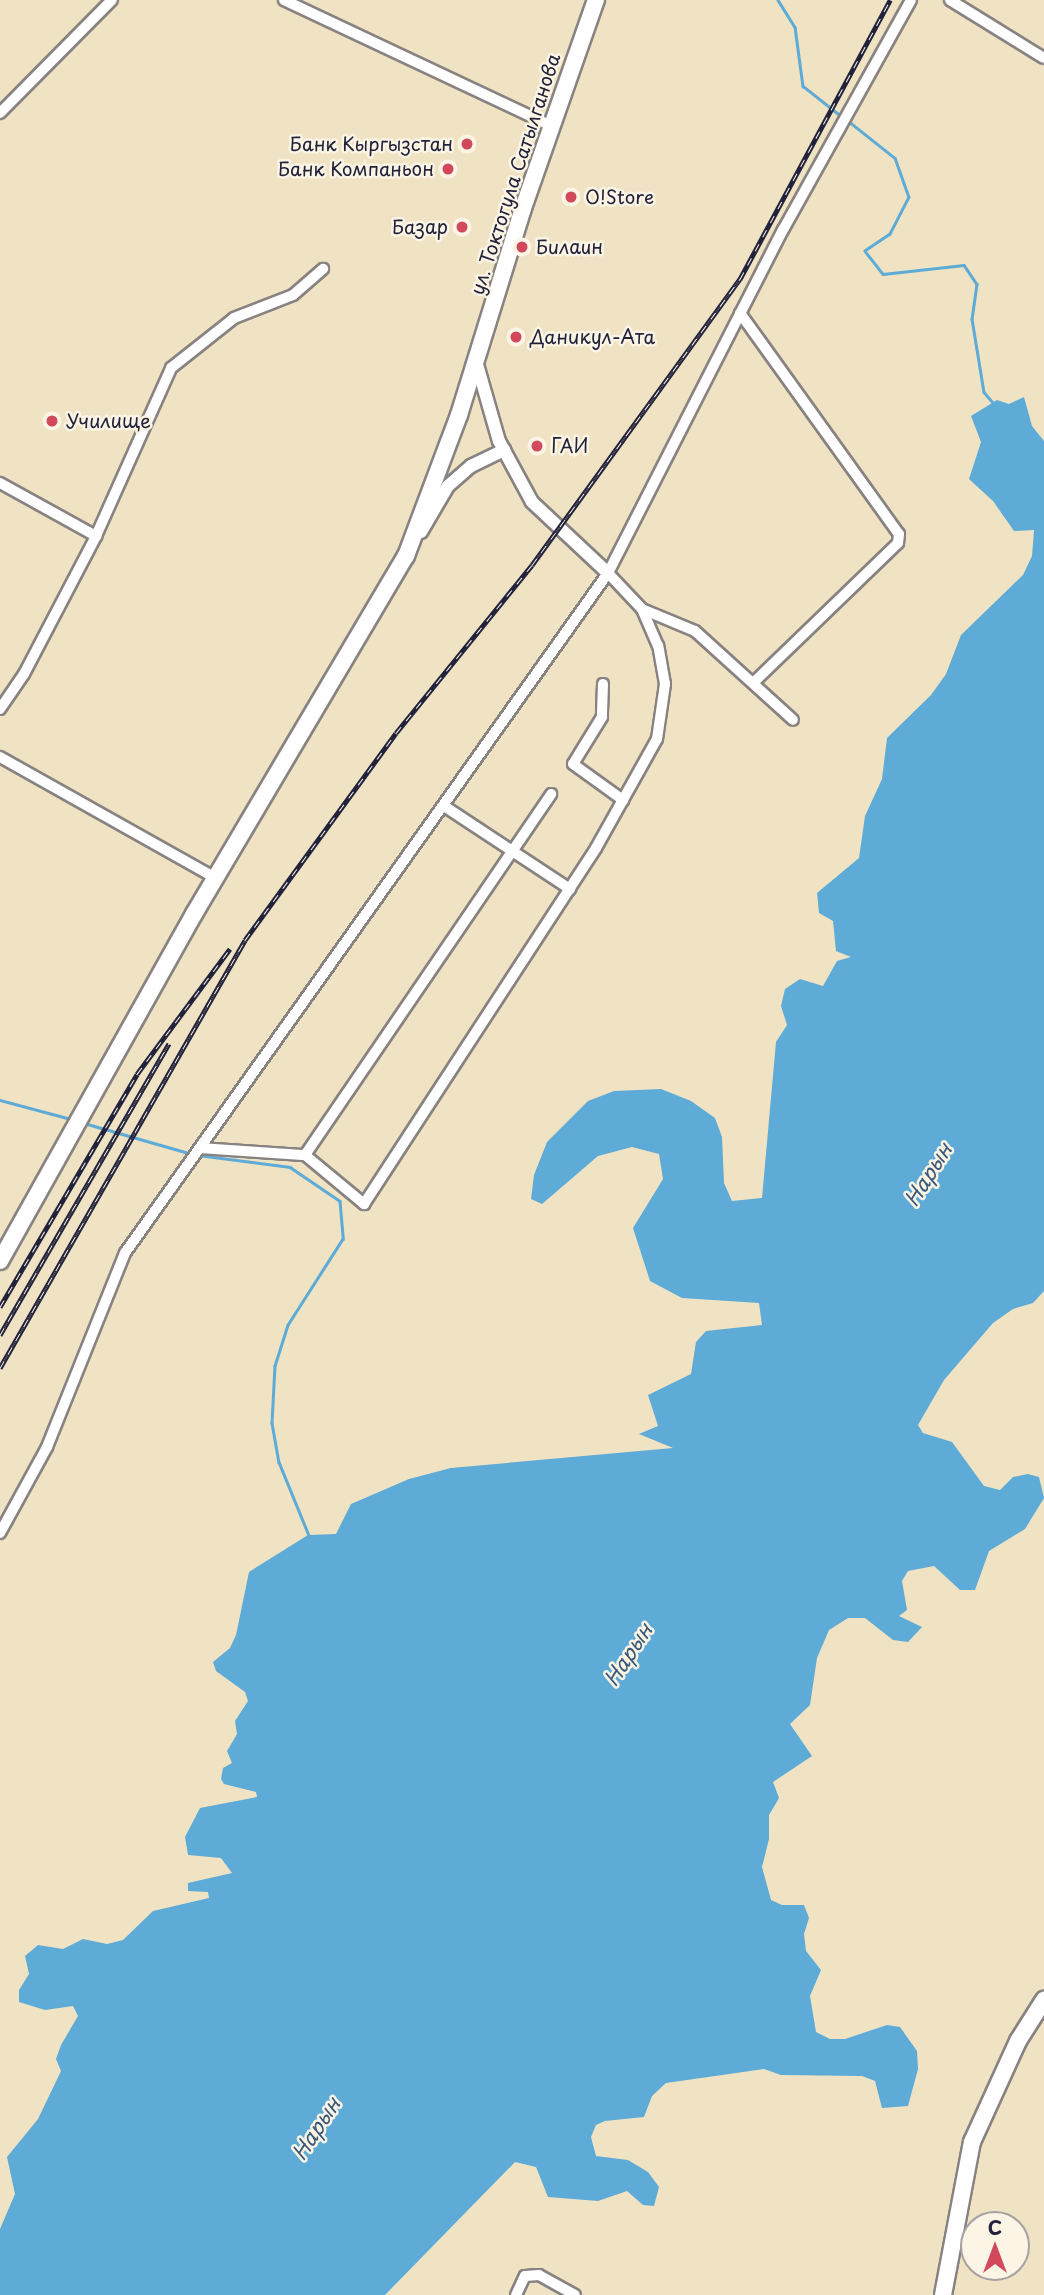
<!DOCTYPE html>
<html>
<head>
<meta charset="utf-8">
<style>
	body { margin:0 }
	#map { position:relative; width:1044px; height:2295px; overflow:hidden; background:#efe3c4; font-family:"Playpen Sans",sans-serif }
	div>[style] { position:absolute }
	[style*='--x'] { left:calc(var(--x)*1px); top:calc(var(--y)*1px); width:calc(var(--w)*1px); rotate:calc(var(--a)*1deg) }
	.water>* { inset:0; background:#5dabd6 }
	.stream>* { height:2.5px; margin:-1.25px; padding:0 1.25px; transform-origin:1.25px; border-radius:1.25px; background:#5dabd6 }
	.roads { filter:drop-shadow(2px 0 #888280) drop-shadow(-2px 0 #888280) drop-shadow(0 2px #888280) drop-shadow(0 -2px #888280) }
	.minor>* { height:10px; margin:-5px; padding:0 5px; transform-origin:5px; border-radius:5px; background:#fff }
	.tertiary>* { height:12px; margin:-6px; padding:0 6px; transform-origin:6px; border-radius:6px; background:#fff }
	.primary>* { height:16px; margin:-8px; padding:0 8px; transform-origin:8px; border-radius:8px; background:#fff }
	.trunk>* { height:16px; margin:-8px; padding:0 8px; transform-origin:8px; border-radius:8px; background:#fff }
	.rail>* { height:5px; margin-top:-2.5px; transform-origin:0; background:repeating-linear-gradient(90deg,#fcf5e5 0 8px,#22223b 0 16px); box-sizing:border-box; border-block:2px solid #22223b }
	.dots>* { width:19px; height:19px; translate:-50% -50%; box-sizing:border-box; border:4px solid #fcf5e5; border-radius:50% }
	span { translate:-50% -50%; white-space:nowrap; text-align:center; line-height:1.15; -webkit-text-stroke:5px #fcf5e5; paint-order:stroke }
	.poi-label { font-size:19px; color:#22223b }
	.right { translate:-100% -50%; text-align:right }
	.left { translate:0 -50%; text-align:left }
	.street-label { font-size:19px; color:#22223b }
	.water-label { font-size:21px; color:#3a5979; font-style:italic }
	.north { position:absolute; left:960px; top:2211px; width:70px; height:70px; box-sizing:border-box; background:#fcf5e5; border:2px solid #a5a1a1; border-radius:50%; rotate:0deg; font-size:19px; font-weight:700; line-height:28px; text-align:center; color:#22223b }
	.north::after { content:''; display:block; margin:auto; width:24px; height:32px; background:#d1495b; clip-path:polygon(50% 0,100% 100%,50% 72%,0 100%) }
</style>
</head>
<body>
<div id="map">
	<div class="water">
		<div style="clip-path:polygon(1024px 397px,1032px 426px,1044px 441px,1044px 1291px,1033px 1303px,1013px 1309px,993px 1323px,944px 1380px,918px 1425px,923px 1433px,952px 1442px,984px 1486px,1000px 1490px,1013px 1477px,1028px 1474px,1039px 1477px,1044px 1498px,1025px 1529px,989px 1551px,975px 1590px,960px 1590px,934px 1566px,908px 1571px,902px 1581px,907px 1610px,899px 1616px,922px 1627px,908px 1642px,893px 1640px,865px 1618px,848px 1618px,829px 1630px,817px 1658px,810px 1705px,790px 1724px,812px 1756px,773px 1782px,779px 1798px,769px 1815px,769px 1839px,762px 1867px,771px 1900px,782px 1905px,804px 1905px,809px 1918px,804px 1934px,806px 1951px,821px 1970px,810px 1996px,816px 2032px,830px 2039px,845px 2039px,887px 2025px,900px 2027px,917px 2051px,918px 2069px,908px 2106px,882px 2108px,875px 2081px,862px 2076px,781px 2075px,764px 2069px,666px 2083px,652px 2096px,644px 2117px,605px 2121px,596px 2125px,591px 2137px,596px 2156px,628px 2160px,648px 2172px,659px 2187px,654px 2206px,643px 2205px,627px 2191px,598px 2201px,548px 2197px,536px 2167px,515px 2162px,385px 2295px,0 2295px,0 2229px,15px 2194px,7px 2157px,38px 2119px,61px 2071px,56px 2059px,61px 2045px,78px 2016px,73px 2006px,45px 2010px,19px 2002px,19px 1990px,29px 1974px,25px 1956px,38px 1945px,63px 1949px,83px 1939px,107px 1944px,123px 1940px,153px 1911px,209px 1898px,208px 1892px,188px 1891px,188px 1883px,232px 1873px,221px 1858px,188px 1855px,185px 1837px,200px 1808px,257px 1797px,256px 1792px,224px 1784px,221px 1779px,223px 1768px,232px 1763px,227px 1751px,237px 1734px,235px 1721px,248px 1701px,245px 1692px,216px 1671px,213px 1662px,230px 1648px,236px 1635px,249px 1572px,308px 1535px,336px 1534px,351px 1504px,409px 1479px,451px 1468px,673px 1448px,639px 1434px,658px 1426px,648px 1395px,691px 1374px,696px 1342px,706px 1331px,762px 1325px,759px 1303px,682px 1298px,650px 1281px,633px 1228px,663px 1179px,659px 1154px,632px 1147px,598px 1156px,542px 1204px,531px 1199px,534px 1175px,547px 1142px,588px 1101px,614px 1091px,661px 1089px,691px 1101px,715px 1118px,722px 1137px,724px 1183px,732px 1201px,762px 1198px,776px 1042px,787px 1025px,781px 1006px,785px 989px,800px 979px,823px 986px,837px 961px,851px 957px,836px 951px,833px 921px,819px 913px,817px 893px,859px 858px,865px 816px,882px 779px,887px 738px,931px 695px,946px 674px,961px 635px,1023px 575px,1032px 556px,1034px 530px,1014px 531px,993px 501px,969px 479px,981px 442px,971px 416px,997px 400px,1009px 404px)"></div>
	</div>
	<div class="stream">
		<div style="--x:778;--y:0;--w:32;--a:58"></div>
		<div style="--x:795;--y:27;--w:60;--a:82.3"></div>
		<div style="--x:803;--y:86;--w:48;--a:38.3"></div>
		<div style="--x:847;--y:120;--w:61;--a:38.4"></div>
		<div style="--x:895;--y:158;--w:41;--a:70.3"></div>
		<div style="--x:909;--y:197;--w:42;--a:117.2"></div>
		<div style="--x:890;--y:234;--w:30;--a:146"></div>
		<div style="--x:865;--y:251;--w:29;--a:52"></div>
		<div style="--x:883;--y:274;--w:81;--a:-6.3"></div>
		<div style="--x:964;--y:265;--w:23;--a:56"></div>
		<div style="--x:977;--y:284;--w:35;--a:98"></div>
		<div style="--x:972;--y:319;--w:74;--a:80.7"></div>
		<div style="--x:984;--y:392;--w:17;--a:50"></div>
		<div style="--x:0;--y:1100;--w:73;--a:15"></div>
		<div style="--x:84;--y:1123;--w:112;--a:16"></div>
		<div style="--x:198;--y:1155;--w:93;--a:7.4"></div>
		<div style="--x:290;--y:1167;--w:60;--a:34.2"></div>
		<div style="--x:340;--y:1201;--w:38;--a:85"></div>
		<div style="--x:343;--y:1239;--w:102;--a:122.6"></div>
		<div style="--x:288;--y:1325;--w:43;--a:107.6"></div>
		<div style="--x:275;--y:1366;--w:57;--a:93"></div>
		<div style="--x:272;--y:1423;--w:40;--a:80"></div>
		<div style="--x:279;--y:1462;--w:82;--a:67.8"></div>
	</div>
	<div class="roads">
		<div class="minor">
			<div style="--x:284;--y:0;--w:296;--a:25.2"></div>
			<div style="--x:950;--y:0;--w:110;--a:31.7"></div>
			<div style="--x:0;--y:113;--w:159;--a:-45.3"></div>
			<div style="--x:740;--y:313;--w:272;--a:54.3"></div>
			<div style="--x:899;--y:534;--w:9;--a:96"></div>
			<div style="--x:898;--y:543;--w:199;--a:136"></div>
			<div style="--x:0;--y:483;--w:110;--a:28.9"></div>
			<div style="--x:642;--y:609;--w:57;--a:22.5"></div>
			<div style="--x:695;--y:631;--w:132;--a:42.2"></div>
			<div style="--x:603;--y:684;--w:33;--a:92"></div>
			<div style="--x:602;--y:717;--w:55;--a:121.7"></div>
			<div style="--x:573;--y:764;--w:62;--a:35.8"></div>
			<div style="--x:0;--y:709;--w:42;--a:-55.6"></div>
			<div style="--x:24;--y:674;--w:156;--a:-62.4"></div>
			<div style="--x:96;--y:536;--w:184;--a:-65.9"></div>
			<div style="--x:171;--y:368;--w:80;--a:-38.4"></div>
			<div style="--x:234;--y:318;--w:63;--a:-21.3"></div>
			<div style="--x:293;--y:295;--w:40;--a:-41"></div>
			<div style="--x:0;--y:757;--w:248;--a:29.3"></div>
			<div style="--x:444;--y:806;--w:151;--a:33.4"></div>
			<div style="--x:201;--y:1148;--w:104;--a:3.9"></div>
			<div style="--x:305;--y:1155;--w:437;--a:-55.7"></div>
			<div style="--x:305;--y:1155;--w:77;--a:39.7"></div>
			<div style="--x:364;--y:1204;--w:425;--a:-56.9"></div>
			<div style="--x:596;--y:848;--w:125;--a:-60.8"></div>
			<div style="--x:657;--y:739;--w:56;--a:-81.7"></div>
			<div style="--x:665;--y:684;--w:39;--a:-100"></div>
			<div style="--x:658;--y:646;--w:40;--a:-113.4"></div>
			<div style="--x:642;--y:609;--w:50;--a:-133.4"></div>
			<div style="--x:0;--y:1533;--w:98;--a:-61.3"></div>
			<div style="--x:47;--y:1447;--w:209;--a:-68.1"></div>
			<div style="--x:125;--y:1253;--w:834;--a:-54.61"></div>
			<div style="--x:608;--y:573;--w:385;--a:-63"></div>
			<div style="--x:783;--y:230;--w:263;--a:-60.9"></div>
			<div style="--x:516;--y:2295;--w:21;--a:-65"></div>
			<div style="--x:525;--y:2276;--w:14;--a:-4"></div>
			<div style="--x:539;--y:2275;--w:41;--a:29.1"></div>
		</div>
		<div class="tertiary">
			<div style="--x:476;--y:361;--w:83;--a:74"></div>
			<div style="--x:499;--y:441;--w:69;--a:61.6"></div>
			<div style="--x:532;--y:502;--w:104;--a:43.1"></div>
			<div style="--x:421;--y:532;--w:53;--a:-59.6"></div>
			<div style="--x:448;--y:486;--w:30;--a:-41"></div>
			<div style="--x:471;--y:466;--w:37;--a:-26"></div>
		</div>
		<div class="primary">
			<div style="--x:0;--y:1261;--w:398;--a:-60.8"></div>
			<div style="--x:194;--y:914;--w:416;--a:-59.4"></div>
			<div style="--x:406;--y:556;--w:151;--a:-69.4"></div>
			<div style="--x:459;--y:415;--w:214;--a:-72.8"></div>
			<div style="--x:522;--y:211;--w:224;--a:-70.7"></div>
		</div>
		<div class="trunk">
			<div style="--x:943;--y:2295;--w:156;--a:-79.3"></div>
			<div style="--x:972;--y:2142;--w:111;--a:-65.5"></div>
			<div style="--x:1018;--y:2041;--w:49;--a:-57.6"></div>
		</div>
	</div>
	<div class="rail">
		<div style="--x:0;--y:1307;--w:270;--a:-59.5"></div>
		<div style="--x:137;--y:1074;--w:156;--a:-53.4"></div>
		<div style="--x:0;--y:1335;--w:337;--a:-59.9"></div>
		<div style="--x:0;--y:1368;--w:493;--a:-60.2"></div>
		<div style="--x:245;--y:940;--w:256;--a:-53.9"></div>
		<div style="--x:396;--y:733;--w:216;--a:-51"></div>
		<div style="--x:532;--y:565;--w:354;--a:-54"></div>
		<div style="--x:740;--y:279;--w:317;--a:-61.7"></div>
	</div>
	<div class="dots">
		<div style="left:467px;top:144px;background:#d1495b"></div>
		<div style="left:448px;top:169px;background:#d1495b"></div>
		<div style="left:571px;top:197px;background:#d1495b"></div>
		<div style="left:462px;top:227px;background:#d1495b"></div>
		<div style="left:522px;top:247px;background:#d1495b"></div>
		<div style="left:516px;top:337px;background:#d1495b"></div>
		<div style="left:52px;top:421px;background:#d1495b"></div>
		<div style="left:537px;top:446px;background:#d1495b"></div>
	</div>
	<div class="poi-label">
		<span class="right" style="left:453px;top:144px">Банк Кыргызстан</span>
		<span class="right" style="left:434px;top:169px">Банк Компаньон</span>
		<span class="left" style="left:585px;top:197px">O!Store</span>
		<span class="right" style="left:448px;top:227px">Базар</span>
		<span class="left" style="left:536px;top:247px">Билаин</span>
		<span class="left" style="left:530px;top:337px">Даникул-Ата</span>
		<span class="left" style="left:66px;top:421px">Училище</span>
		<span class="left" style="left:551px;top:446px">ГАИ</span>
	</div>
	<div class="street-label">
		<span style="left:515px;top:174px;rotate:-72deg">ул. Токтогула Сатылганова</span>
	</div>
	<div class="water-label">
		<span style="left:927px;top:1174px;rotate:-58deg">Нарын</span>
		<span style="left:627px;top:1654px;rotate:-57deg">Нарын</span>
		<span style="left:315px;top:2128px;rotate:-57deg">Нарын</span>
	</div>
	<div class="north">С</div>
</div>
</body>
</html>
